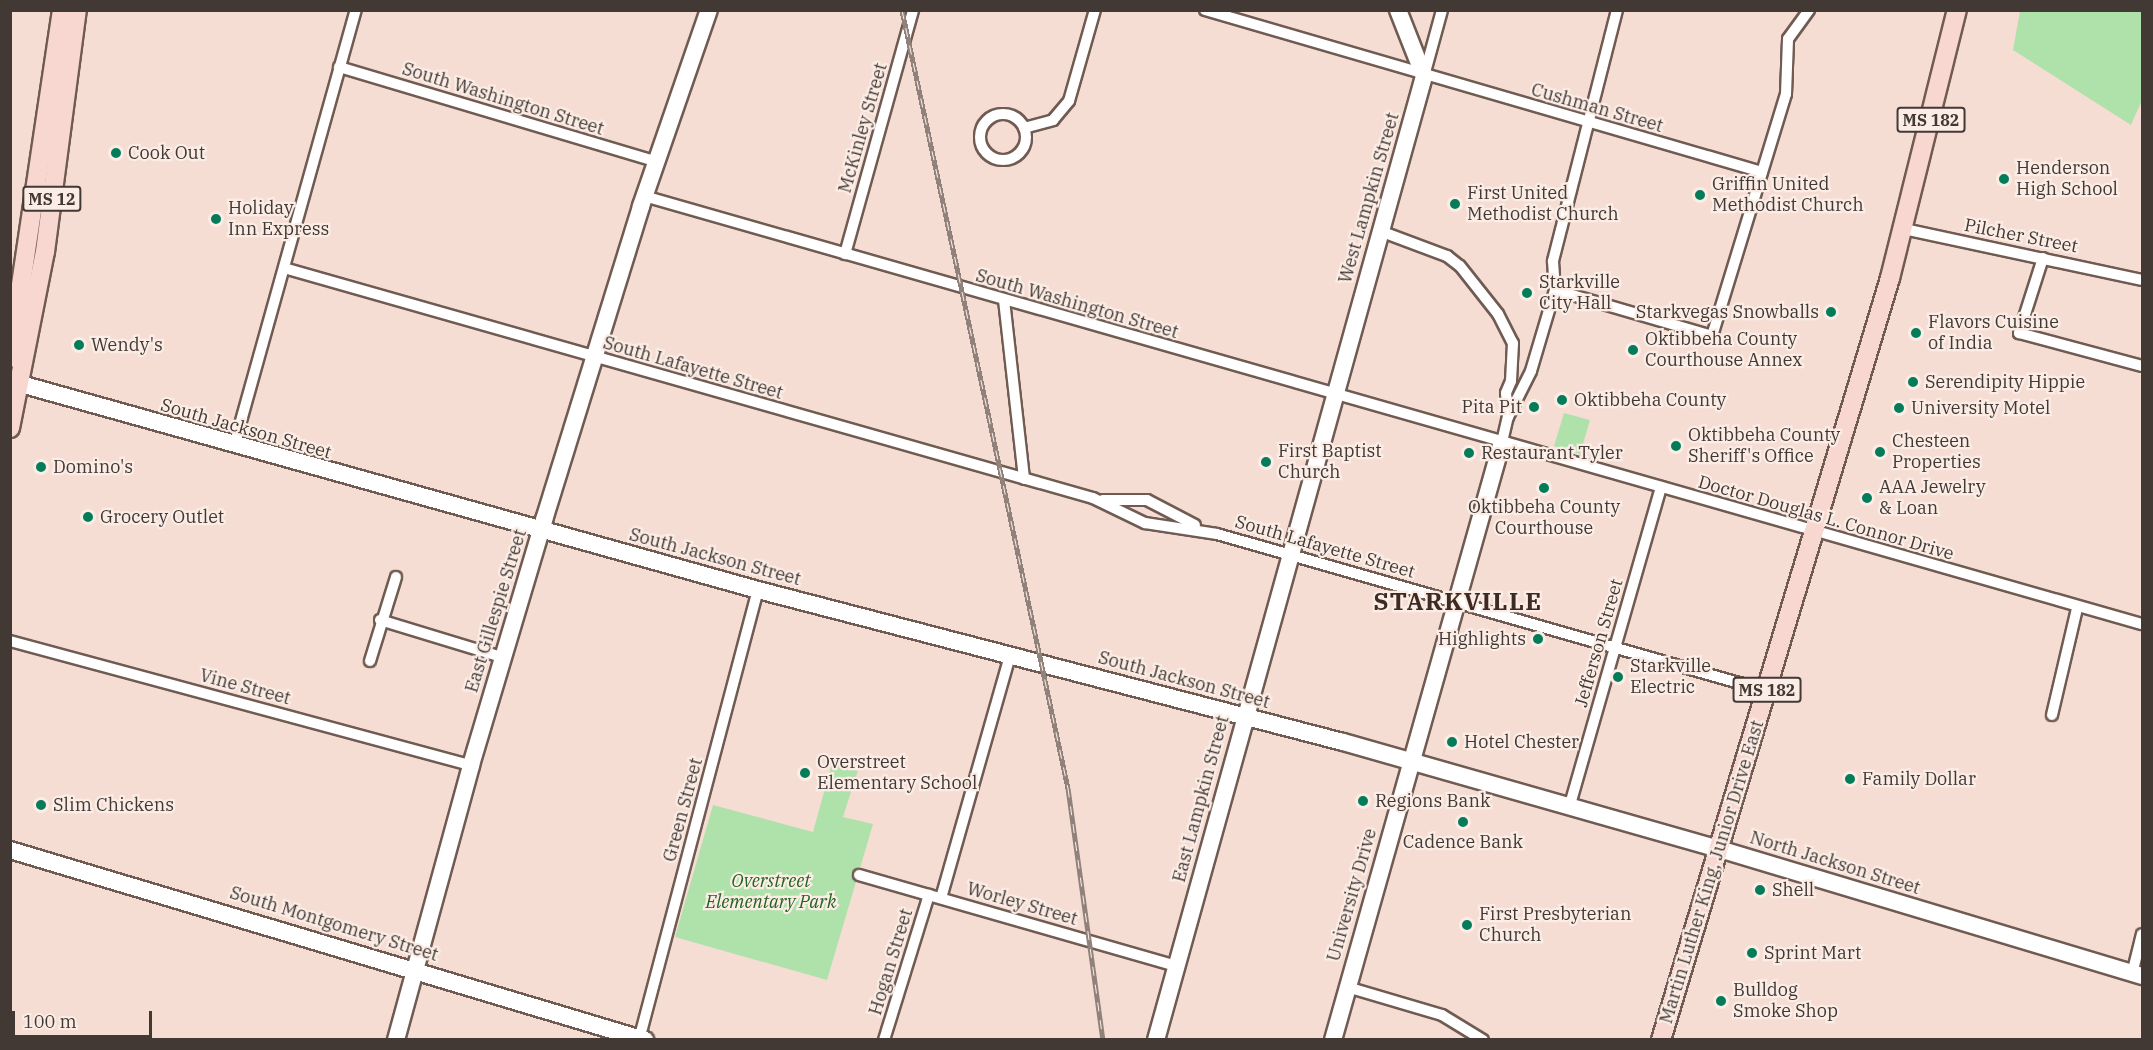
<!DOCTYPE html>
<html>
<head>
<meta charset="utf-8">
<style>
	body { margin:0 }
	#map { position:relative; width:2153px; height:1050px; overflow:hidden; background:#f5ddd3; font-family:"IBM Plex Serif",serif }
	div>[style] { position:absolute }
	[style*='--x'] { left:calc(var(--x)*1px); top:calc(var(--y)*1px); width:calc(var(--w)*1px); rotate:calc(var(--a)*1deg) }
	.green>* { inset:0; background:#afe1aa }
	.roads { filter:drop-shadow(2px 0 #705b52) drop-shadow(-2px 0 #705b52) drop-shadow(0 2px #705b52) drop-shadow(0 -2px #705b52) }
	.street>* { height:10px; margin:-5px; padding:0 5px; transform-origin:5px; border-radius:5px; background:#fff }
	.street>.ring { margin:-5px; padding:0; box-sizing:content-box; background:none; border:10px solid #fff; border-radius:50% }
	.secondary>* { height:16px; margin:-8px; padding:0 8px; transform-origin:8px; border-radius:8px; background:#fff }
	.primary>* { height:18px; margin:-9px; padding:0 9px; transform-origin:9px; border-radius:9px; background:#f7d7cf }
	.rail>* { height:5px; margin-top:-2.5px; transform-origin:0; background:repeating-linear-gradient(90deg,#fbede6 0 9px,#91817b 0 18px); box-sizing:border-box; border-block:2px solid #91817b }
	.dots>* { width:16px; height:16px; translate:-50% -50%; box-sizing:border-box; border:3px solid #fbede6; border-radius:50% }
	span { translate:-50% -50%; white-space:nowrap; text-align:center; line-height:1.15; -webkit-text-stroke:4.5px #fbede6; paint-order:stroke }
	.shield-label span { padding:2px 4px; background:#fbede6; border:2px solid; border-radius:4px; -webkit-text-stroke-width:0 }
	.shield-label { font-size:16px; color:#423935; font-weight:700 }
	.street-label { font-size:18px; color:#423935 }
	.poi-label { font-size:18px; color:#423935 }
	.left { translate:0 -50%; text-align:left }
	.right { translate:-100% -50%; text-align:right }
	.park-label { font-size:18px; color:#22631d; font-style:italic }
	.district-label { font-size:24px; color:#3d2a23; font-weight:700; letter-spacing:1.5px }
	.frame { position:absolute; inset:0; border:12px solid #423935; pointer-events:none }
	.scale { position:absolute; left:12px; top:1011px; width:140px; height:27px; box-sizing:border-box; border:3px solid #423935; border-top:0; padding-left:8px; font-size:18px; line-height:21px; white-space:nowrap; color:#423935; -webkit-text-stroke:4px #fbede6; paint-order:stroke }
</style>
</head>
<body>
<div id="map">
	<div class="green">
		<div style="clip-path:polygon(2020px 11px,2142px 11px,2142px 100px,2131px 125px,2013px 50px)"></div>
		<div style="clip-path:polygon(1564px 413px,1590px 420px,1580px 454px,1554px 446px)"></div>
		<div style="clip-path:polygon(832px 763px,858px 770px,843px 817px,873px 824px,827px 980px,675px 937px,713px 805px,813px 832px)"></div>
	</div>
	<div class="roads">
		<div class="street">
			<div style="--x:1205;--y:10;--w:580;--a:16.22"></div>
			<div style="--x:339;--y:67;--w:332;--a:16.6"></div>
			<div style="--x:1424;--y:76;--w:68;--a:-74.7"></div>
			<div class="ring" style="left:980px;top:114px;width:36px;height:36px"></div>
			<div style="--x:1024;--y:128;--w:30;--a:-15"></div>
			<div style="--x:1053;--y:120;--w:25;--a:-50"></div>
			<div style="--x:1069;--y:101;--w:95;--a:-74.1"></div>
			<div style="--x:644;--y:196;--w:1558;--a:15.95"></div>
			<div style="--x:1904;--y:229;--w:243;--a:12.1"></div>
			<div style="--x:1380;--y:231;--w:72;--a:20.5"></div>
			<div style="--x:1447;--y:256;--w:16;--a:38"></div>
			<div style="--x:1460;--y:266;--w:61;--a:51.6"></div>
			<div style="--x:1498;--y:314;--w:33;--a:63"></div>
			<div style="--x:1513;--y:343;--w:38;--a:93"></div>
			<div style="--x:1511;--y:381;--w:13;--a:113"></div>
			<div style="--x:1506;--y:393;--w:24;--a:85"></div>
			<div style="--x:845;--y:254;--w:253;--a:-74.4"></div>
			<div style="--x:2043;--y:258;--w:79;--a:107.7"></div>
			<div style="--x:2019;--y:333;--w:127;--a:15"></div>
			<div style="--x:284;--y:268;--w:841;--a:15.87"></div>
			<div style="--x:1093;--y:498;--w:58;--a:25.7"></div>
			<div style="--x:1145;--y:523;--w:73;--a:8.7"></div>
			<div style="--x:1217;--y:534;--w:572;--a:15.93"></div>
			<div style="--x:1555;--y:290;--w:164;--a:16.3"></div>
			<div style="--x:1712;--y:336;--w:253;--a:-73"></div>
			<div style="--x:1786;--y:94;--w:55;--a:-87.9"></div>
			<div style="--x:1788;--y:39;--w:36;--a:-54"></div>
			<div style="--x:1004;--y:300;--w:180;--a:83.6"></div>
			<div style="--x:1502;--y:442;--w:26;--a:-77"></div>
			<div style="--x:1508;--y:417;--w:51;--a:-63.4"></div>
			<div style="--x:1531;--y:371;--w:84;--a:-73.5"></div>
			<div style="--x:1555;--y:290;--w:29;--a:-94"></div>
			<div style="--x:1553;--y:261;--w:259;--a:-75.7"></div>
			<div style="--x:234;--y:446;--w:453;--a:-74.4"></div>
			<div style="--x:1103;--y:500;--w:44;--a:0"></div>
			<div style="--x:1147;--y:500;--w:54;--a:27.5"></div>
			<div style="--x:380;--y:620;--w:127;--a:16.9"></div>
			<div style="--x:10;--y:641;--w:477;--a:15.1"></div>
			<div style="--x:370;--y:661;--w:88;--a:-72.8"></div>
			<div style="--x:2052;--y:715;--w:110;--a:-76.8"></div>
			<div style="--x:1569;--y:808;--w:334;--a:-74"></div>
			<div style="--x:859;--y:875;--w:330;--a:16"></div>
			<div style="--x:941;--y:898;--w:253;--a:-74.1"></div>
			<div style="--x:2132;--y:974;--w:41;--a:-76"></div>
			<div style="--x:1347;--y:987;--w:99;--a:16.4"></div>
			<div style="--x:1442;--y:1015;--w:48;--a:31.4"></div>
			<div style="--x:639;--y:1040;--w:465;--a:-75.2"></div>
			<div style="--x:884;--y:1040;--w:152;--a:-72.8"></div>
		</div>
		<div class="secondary">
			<div style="--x:10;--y:381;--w:777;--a:15.61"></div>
			<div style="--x:758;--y:590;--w:604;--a:14.57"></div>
			<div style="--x:1343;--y:742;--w:391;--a:15.9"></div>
			<div style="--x:1719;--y:849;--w:442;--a:16.7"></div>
			<div style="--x:10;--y:850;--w:663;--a:16.66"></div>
			<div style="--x:396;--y:1040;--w:285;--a:-74.7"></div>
			<div style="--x:471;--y:765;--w:256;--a:-73.4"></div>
			<div style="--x:544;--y:520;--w:329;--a:-72.8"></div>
			<div style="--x:641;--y:206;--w:207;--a:-70.9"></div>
			<div style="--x:1156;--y:1040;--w:1001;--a:-74.46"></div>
			<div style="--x:1424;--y:76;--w:71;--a:-111.5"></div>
			<div style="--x:1333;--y:1040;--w:621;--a:-74.22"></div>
		</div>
		<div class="primary">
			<div style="--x:10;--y:358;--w:352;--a:-81.5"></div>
			<div style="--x:10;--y:428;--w:179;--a:-78.8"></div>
			<div style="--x:45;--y:252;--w:244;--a:-82.5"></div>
			<div style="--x:1661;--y:1040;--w:796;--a:-73.27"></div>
			<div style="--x:1890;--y:278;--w:276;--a:-76"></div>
		</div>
	</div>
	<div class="rail">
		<div style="--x:902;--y:10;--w:796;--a:77.96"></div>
		<div style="--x:1068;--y:788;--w:254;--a:82.1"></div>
	</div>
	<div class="dots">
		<div style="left:116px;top:153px;background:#057c59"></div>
		<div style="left:2004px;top:179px;background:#057c59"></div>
		<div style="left:1700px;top:195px;background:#057c59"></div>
		<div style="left:1455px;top:204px;background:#057c59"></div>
		<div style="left:216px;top:219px;background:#057c59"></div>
		<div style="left:1527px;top:293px;background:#057c59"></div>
		<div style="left:1831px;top:312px;background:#057c59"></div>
		<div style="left:1916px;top:333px;background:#057c59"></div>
		<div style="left:79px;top:345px;background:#057c59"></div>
		<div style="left:1633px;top:350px;background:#057c59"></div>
		<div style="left:1913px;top:382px;background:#057c59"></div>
		<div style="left:1562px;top:400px;background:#057c59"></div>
		<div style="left:1534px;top:407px;background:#057c59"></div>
		<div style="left:1899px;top:408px;background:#057c59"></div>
		<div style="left:1676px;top:446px;background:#057c59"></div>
		<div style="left:1880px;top:452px;background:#057c59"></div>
		<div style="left:1469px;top:453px;background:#057c59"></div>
		<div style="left:1266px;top:462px;background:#057c59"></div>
		<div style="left:41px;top:467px;background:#057c59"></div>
		<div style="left:1544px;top:488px;background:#057c59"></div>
		<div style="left:1867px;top:498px;background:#057c59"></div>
		<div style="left:88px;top:517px;background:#057c59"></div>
		<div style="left:1538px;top:639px;background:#057c59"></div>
		<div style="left:1618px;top:677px;background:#057c59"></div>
		<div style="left:1452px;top:742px;background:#057c59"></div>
		<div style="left:805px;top:773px;background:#057c59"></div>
		<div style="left:1850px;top:779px;background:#057c59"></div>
		<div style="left:1363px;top:801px;background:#057c59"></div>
		<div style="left:41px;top:805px;background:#057c59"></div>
		<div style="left:1463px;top:822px;background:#057c59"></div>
		<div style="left:1760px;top:890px;background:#057c59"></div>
		<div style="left:1467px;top:925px;background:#057c59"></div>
		<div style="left:1752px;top:953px;background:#057c59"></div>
		<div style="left:1721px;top:1001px;background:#057c59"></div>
	</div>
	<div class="shield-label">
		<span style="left:1931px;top:120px">MS 182</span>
		<span style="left:52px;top:199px">MS 12</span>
		<span style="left:1767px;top:690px">MS 182</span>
	</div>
	<div class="street-label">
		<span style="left:503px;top:99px;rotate:17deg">South Washington Street</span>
		<span style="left:1597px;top:108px;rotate:16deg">Cushman Street</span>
		<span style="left:863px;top:128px;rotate:-74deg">McKinley Street</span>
		<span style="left:1369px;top:198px;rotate:-74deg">West Lampkin Street</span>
		<span style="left:2021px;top:236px;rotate:11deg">Pilcher Street</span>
		<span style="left:1077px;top:304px;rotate:16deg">South Washington Street</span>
		<span style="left:693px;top:368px;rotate:16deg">South Lafayette Street</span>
		<span style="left:246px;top:429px;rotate:16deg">South Jackson Street</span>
		<span style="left:1826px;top:518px;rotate:16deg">Doctor Douglas L. Connor Drive</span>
		<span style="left:1325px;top:547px;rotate:16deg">South Lafayette Street</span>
		<span style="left:715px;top:557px;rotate:15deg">South Jackson Street</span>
		<span style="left:496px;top:611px;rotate:-73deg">East Gillespie Street</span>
		<span style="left:1599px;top:643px;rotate:-74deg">Jefferson Street</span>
		<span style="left:1184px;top:680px;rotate:15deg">South Jackson Street</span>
		<span style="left:245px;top:687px;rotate:15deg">Vine Street</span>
		<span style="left:1201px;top:799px;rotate:-75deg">East Lampkin Street</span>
		<span style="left:683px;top:810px;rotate:-75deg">Green Street</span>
		<span style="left:1835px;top:863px;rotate:17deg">North Jackson Street</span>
		<span style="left:1712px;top:872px;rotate:-73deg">Martin Luther King, Junior Drive East</span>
		<span style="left:1352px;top:895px;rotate:-74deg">University Drive</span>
		<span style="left:1022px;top:904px;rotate:16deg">Worley Street</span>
		<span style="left:334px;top:924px;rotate:17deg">South Montgomery Street</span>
		<span style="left:891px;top:962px;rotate:-73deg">Hogan Street</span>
	</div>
	<div class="poi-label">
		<span class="left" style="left:128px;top:153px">Cook Out</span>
		<span class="left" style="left:2016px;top:179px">Henderson<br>High School</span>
		<span class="left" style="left:1712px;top:195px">Griffin United<br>Methodist Church</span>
		<span class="left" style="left:1467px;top:204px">First United<br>Methodist Church</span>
		<span class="left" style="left:228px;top:219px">Holiday<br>Inn Express</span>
		<span class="left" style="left:1539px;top:293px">Starkville<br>City Hall</span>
		<span class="right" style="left:1819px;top:312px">Starkvegas Snowballs</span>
		<span class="left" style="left:1928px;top:333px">Flavors Cuisine<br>of India</span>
		<span class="left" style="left:1645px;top:350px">Oktibbeha County<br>Courthouse Annex</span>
		<span class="left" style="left:91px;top:345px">Wendy's</span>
		<span class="left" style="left:1925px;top:382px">Serendipity Hippie</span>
		<span class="left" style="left:1574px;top:400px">Oktibbeha County</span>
		<span class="right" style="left:1522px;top:407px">Pita Pit</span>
		<span class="left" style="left:1911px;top:408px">University Motel</span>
		<span class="left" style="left:1688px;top:446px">Oktibbeha County<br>Sheriff's Office</span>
		<span class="left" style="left:1892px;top:452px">Chesteen<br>Properties</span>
		<span class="left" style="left:1278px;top:462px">First Baptist<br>Church</span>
		<span class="left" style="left:1481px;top:453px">Restaurant Tyler</span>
		<span class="left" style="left:53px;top:467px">Domino's</span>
		<span class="left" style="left:1879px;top:498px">AAA Jewelry<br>&amp; Loan</span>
		<span style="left:1544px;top:518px">Oktibbeha County<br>Courthouse</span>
		<span class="left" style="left:100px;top:517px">Grocery Outlet</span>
		<span class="right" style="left:1526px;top:639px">Highlights</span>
		<span class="left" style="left:1630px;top:677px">Starkville<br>Electric</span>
		<span class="left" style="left:1464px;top:742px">Hotel Chester</span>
		<span class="left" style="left:817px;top:773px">Overstreet<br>Elementary School</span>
		<span class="left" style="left:1862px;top:779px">Family Dollar</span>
		<span class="left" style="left:1375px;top:801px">Regions Bank</span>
		<span class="left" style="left:53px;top:805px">Slim Chickens</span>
		<span style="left:1463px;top:842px">Cadence Bank</span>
		<span class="left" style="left:1772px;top:890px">Shell</span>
		<span class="left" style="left:1479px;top:925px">First Presbyterian<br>Church</span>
		<span class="left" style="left:1764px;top:953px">Sprint Mart</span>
		<span class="left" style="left:1733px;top:1001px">Bulldog<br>Smoke Shop</span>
	</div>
	<div class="park-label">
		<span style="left:771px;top:892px">Overstreet<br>Elementary Park</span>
	</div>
	<div class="district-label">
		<span style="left:1458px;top:602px">STARKVILLE</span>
	</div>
	<div class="frame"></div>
	<div class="scale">100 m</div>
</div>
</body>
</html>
